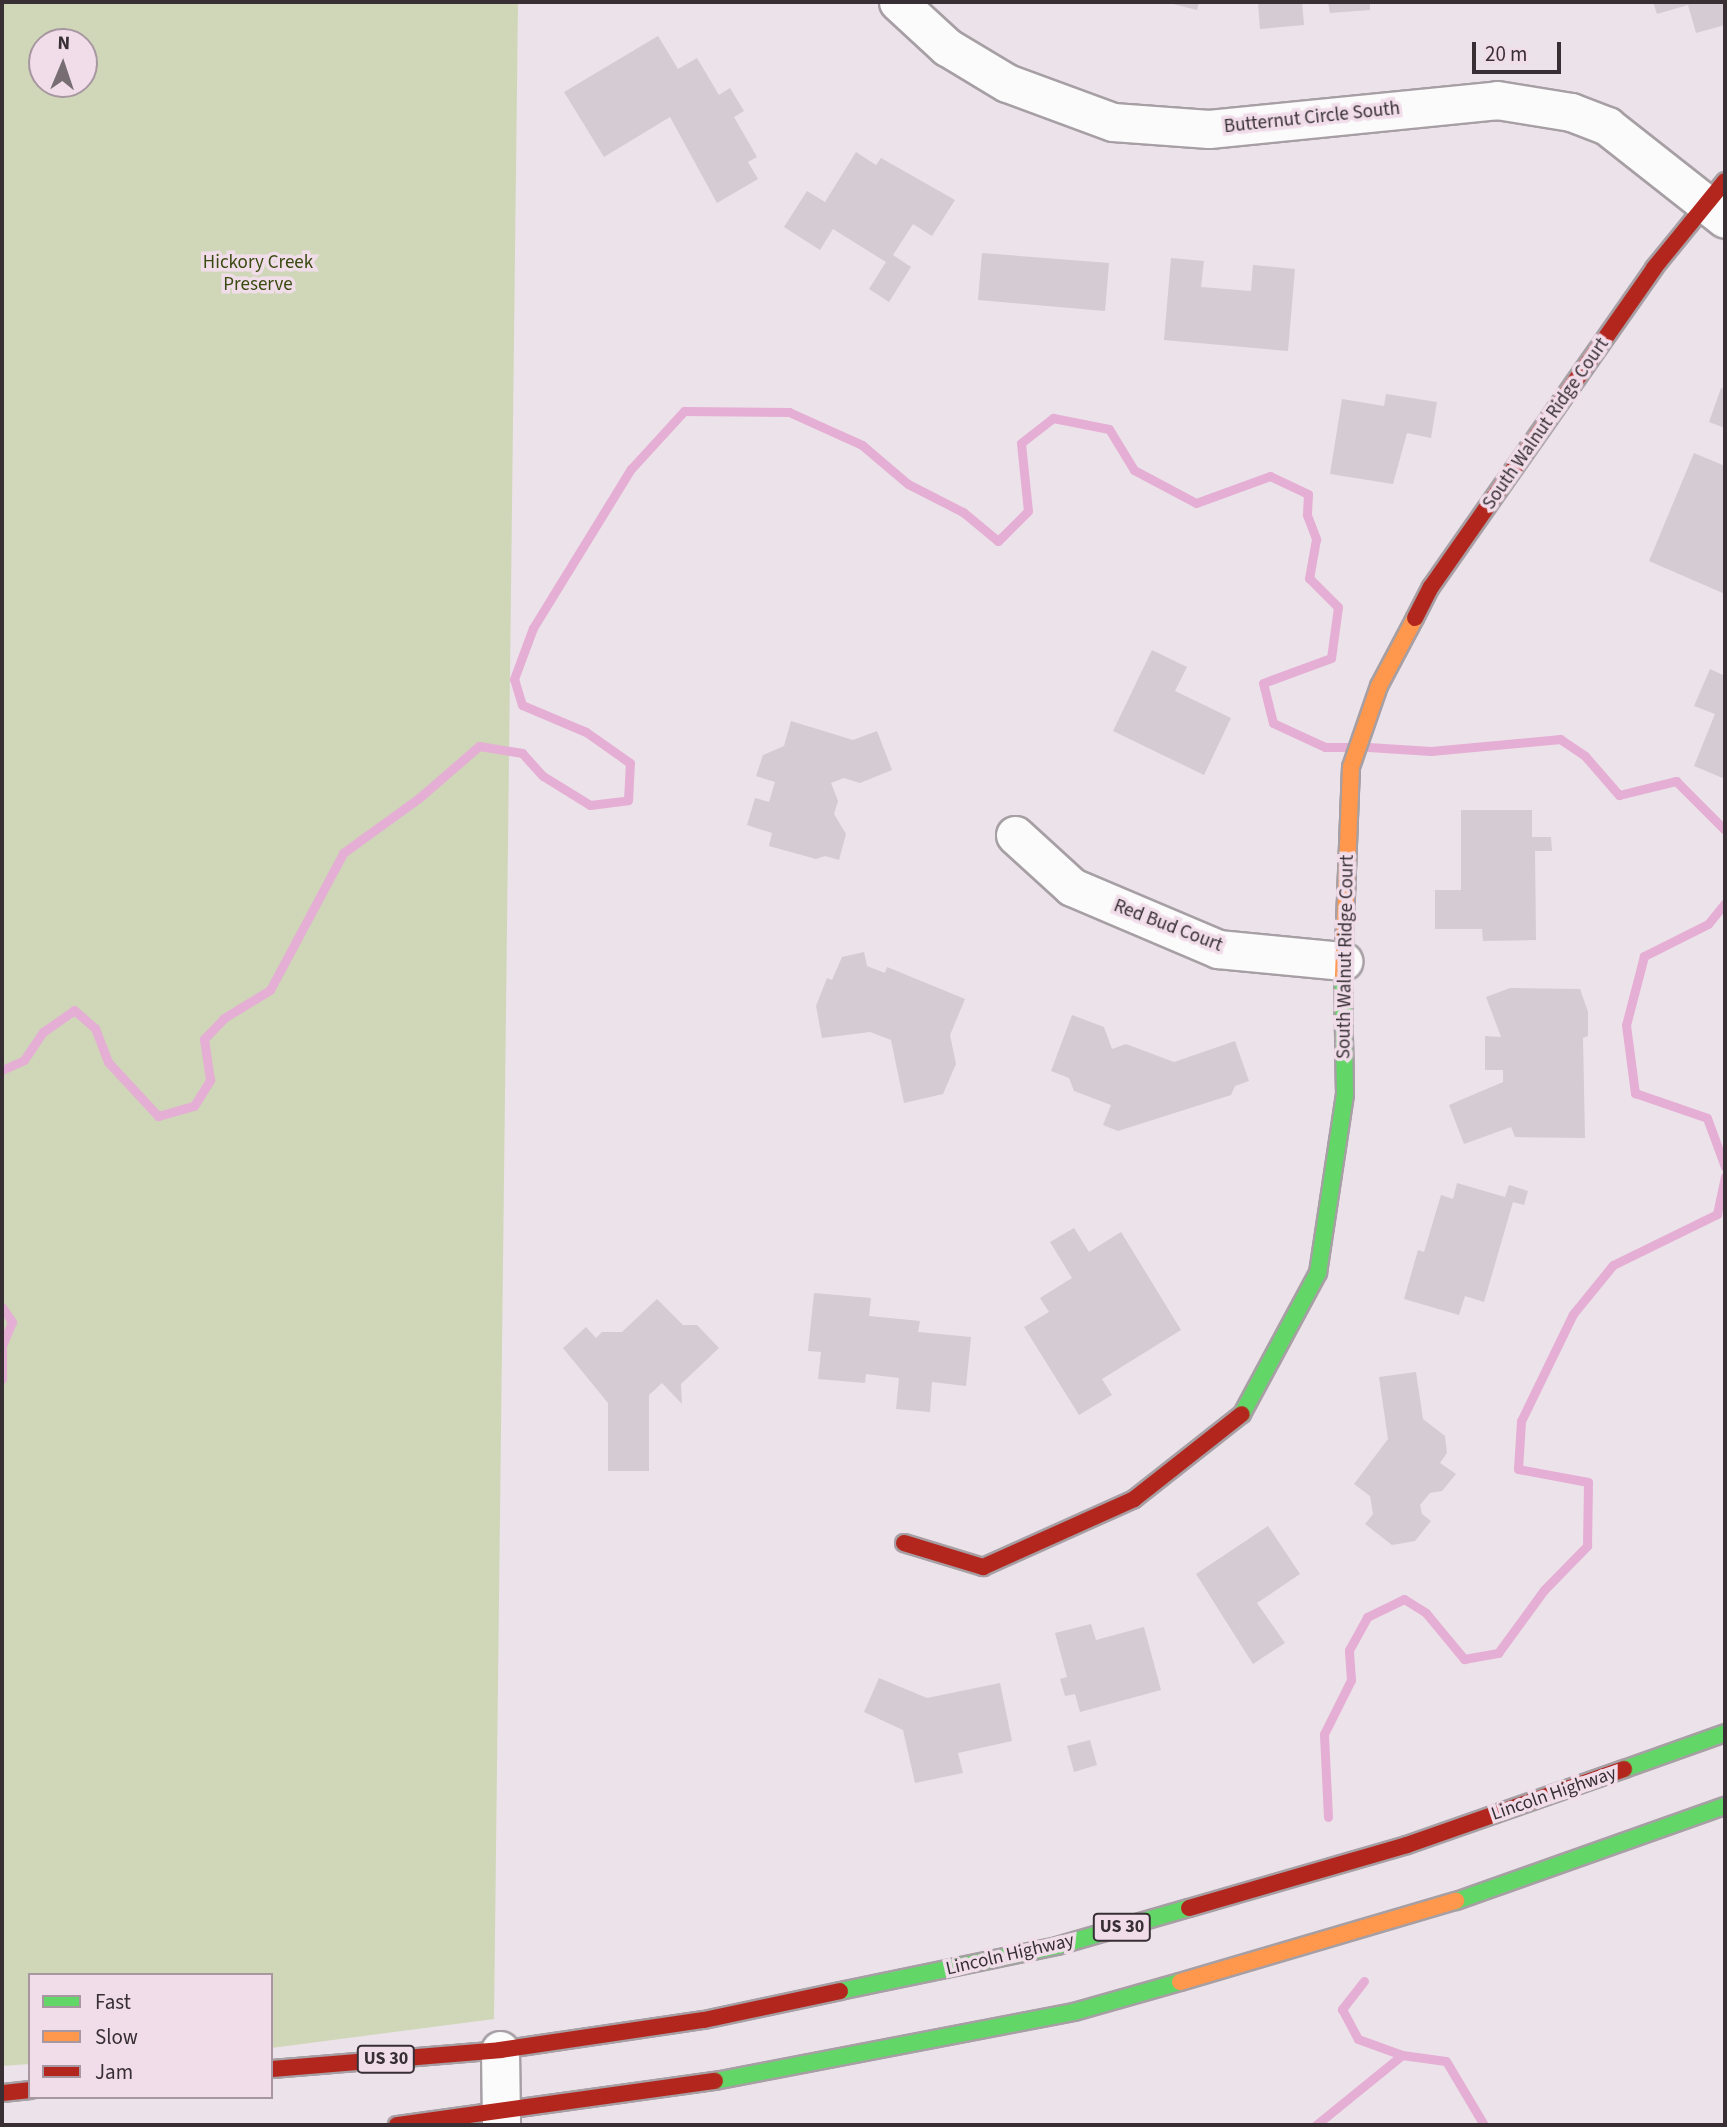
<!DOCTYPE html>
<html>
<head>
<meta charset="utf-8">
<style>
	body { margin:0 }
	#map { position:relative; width:1727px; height:2127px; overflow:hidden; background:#ece2e9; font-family:"Source Sans 3",sans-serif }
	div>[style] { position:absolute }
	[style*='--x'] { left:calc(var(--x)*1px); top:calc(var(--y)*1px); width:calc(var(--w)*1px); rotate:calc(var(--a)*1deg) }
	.green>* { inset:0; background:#cfd7b8 }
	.stream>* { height:9px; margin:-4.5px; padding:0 4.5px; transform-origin:4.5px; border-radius:4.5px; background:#e5aed4 }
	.building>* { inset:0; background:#d4ccd2 }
	.roads { filter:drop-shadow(2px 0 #a69fa4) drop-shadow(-2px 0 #a69fa4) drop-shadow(0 2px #a69fa4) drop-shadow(0 -2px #a69fa4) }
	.street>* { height:37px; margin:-18.5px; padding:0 18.5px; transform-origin:18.5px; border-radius:18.5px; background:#fcfbfc }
	.fast>* { height:16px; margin:-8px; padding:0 8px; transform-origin:8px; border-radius:8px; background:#63d668 }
	.slow>* { height:16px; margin:-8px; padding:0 8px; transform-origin:8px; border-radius:8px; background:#ff974d }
	.jam>* { height:16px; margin:-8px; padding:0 8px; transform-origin:8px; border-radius:8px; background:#b3261e }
	span { translate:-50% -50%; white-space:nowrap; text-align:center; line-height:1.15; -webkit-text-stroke:7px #f1ddea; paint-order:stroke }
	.shield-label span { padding:2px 5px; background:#f1ddea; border:2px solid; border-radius:5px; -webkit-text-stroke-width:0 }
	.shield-label { font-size:18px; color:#372f34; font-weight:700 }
	.street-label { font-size:19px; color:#372f34 }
	.park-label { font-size:19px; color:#394a0f }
	.frame { position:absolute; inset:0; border:4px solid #372f34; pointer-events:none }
	.legend { position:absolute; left:28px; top:1973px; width:245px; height:126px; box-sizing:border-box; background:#f1ddea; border:2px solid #a797a1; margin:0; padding:9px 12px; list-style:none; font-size:21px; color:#372f34 }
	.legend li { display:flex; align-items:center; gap:14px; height:35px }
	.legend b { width:35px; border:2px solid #a797a1 }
	.north { position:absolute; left:28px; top:28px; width:70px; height:70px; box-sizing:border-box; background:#f1ddea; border:2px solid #a797a1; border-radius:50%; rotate:2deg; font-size:19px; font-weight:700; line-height:28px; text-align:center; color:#372f34 }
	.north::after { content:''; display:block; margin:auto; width:24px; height:32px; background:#766e73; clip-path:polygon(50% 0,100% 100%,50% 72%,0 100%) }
	.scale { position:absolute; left:1472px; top:42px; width:89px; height:32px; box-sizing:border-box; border:4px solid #372f34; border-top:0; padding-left:9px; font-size:21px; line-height:24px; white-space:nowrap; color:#372f34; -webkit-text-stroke:5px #f1ddea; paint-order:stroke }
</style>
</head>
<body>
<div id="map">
	<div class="green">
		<div style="clip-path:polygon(evenodd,2px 2px,518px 2px,494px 2019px,271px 2048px,271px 1975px,30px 1975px,30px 2064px,2px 2066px,2px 2px,42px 42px,84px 42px,84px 84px,42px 84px,42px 42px)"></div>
	</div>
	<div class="stream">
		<div style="--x:1368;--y:747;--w:63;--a:3.6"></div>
		<div style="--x:1431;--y:751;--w:130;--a:-5.3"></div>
		<div style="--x:1560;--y:739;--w:30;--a:34"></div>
		<div style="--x:1585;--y:756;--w:52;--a:48.9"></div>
		<div style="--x:1619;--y:795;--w:59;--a:-13.8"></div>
		<div style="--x:1676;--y:781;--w:69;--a:45"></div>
		<div style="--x:1725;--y:903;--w:27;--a:129"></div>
		<div style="--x:1708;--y:924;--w:72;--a:153.4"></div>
		<div style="--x:1644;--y:956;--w:71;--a:104.6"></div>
		<div style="--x:1626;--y:1025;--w:69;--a:82.5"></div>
		<div style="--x:1635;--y:1093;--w:76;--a:19.1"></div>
		<div style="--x:1707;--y:1118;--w:52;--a:69.8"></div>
		<div style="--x:2;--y:1070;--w:24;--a:-24"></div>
		<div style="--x:24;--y:1060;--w:34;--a:-56"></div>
		<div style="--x:43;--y:1032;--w:38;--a:-35"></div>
		<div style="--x:74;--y:1010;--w:28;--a:41"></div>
		<div style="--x:95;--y:1028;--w:36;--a:69"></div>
		<div style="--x:108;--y:1062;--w:74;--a:47.2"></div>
		<div style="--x:158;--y:1116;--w:37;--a:-16"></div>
		<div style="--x:194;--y:1106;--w:31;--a:-58"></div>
		<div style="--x:210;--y:1080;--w:41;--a:-98.3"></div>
		<div style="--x:204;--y:1039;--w:29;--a:-46"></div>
		<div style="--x:224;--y:1018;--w:54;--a:-31.3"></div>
		<div style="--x:270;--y:990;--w:155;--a:-61.9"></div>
		<div style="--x:343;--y:853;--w:94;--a:-35.9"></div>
		<div style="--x:419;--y:798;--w:79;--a:-40.9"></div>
		<div style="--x:479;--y:746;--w:44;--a:9.2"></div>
		<div style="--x:522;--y:753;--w:31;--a:48"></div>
		<div style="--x:543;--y:776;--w:55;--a:31.7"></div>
		<div style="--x:590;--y:805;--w:38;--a:-7"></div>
		<div style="--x:628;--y:800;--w:37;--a:-87"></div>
		<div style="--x:630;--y:763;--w:54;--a:-144.8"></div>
		<div style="--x:586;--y:732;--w:69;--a:-157.1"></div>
		<div style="--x:522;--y:705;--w:27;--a:-107"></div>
		<div style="--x:514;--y:679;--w:54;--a:-69.6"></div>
		<div style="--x:533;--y:628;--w:187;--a:-58.4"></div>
		<div style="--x:631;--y:469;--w:79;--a:-47.6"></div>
		<div style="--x:684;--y:411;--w:105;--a:0.5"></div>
		<div style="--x:789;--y:412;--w:80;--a:24.3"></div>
		<div style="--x:862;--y:445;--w:60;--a:40.3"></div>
		<div style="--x:908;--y:484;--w:62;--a:27"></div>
		<div style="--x:963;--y:512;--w:45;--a:39.6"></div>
		<div style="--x:998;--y:541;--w:42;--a:-45"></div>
		<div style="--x:1028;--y:511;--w:68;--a:-95.9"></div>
		<div style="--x:1021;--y:443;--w:41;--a:-38"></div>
		<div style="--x:1053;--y:418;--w:57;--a:11.1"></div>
		<div style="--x:1109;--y:429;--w:48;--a:58.6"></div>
		<div style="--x:1134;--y:470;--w:70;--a:28"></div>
		<div style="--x:1196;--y:503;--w:79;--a:-20"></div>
		<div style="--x:1270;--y:476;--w:42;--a:25.3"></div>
		<div style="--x:1308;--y:494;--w:21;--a:93"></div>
		<div style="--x:1307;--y:515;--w:26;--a:69"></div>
		<div style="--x:1316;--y:539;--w:40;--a:100"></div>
		<div style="--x:1309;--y:578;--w:41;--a:45"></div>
		<div style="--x:1338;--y:607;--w:51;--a:97.8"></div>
		<div style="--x:1331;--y:658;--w:72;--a:159.8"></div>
		<div style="--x:1263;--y:683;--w:41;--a:76"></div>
		<div style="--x:1273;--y:723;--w:57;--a:24.8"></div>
		<div style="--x:1325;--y:747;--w:22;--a:0"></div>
		<div style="--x:2;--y:1307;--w:18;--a:56"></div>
		<div style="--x:12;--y:1322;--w:26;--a:113"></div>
		<div style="--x:2;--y:1346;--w:33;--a:90"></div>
		<div style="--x:1328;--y:1817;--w:83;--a:-92.8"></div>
		<div style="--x:1324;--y:1734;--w:60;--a:-63.4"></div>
		<div style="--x:1351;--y:1680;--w:30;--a:-94"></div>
		<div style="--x:1349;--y:1650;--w:38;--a:-61"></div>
		<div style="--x:1367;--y:1617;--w:41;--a:-25.9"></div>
		<div style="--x:1404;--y:1599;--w:26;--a:32"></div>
		<div style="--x:1426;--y:1613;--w:60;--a:50.4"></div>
		<div style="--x:1464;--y:1659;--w:35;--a:-10"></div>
		<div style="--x:1498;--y:1653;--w:78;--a:-53.9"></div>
		<div style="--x:1544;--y:1590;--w:62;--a:-45.7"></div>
		<div style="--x:1587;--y:1546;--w:64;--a:-89.1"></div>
		<div style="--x:1588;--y:1482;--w:71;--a:-169.5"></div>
		<div style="--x:1518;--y:1469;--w:48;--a:-86.4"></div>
		<div style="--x:1521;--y:1421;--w:119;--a:-64.1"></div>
		<div style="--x:1573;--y:1314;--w:63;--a:-50.8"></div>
		<div style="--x:1613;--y:1265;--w:116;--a:-26.1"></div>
		<div style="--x:1717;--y:1214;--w:38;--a:-78"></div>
		<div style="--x:1364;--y:1981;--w:36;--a:128"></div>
		<div style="--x:1342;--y:2009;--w:34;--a:62"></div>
		<div style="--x:1358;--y:2039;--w:47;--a:20"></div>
		<div style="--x:1402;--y:2055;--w:44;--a:7.8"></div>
		<div style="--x:1446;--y:2061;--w:74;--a:59.3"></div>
		<div style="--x:1316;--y:2125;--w:111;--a:-39.1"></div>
	</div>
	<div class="building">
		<div style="clip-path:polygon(1165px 2px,1199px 2px,1197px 10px)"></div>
		<div style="clip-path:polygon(1258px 2px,1302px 2px,1304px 25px,1260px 29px)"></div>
		<div style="clip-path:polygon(1328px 2px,1370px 2px,1370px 10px,1330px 13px)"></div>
		<div style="clip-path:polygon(1653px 2px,1725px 2px,1725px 25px,1696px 33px,1688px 5px,1657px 14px)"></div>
		<div style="clip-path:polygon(658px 36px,678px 69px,697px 58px,719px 95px,730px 88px,744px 111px,734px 117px,757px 157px,748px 162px,758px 179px,717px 203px,670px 117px,604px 157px,564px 92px)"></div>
		<div style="clip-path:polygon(856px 152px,876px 165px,881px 158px,955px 200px,932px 236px,913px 224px,893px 255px,911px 267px,889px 302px,869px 289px,886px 262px,833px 229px,820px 250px,784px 227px,807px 191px,825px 202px)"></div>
		<div style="clip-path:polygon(982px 253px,1109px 263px,1105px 311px,978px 300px)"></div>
		<div style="clip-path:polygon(1171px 258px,1204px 261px,1201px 287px,1251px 291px,1253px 265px,1295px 269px,1288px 351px,1164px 340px)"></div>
		<div style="clip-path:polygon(1721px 388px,1725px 389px,1725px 428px,1709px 422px)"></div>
		<div style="clip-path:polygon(1386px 394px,1437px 402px,1431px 438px,1407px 433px,1393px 484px,1330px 474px,1342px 399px,1384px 406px)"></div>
		<div style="clip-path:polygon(1694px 453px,1725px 466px,1725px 594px,1649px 561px)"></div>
		<div style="clip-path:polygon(1152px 650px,1187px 667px,1175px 691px,1231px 718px,1204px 775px,1113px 731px)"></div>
		<div style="clip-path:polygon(1710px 669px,1725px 676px,1725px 779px,1694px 766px,1715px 714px,1694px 706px)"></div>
		<div style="clip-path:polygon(791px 721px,853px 740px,877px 731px,892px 770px,860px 783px,844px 778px,831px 783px,838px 801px,834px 814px,846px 834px,839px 860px,825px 856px,816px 859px,769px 846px,772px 833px,747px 825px,755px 798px,769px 802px,775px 782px,756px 776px,763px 755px,784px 746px)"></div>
		<div style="clip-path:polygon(1461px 810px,1532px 810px,1532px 837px,1551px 837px,1552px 851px,1535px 851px,1536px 940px,1483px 941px,1482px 929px,1435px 929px,1435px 890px,1461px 890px)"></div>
		<div style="clip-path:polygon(864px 952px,867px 966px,885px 973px,887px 967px,965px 999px,950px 1035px,956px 1064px,943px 1094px,904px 1103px,891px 1040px,870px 1032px,822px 1038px,816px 1006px,827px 978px,832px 980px,842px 957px)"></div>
		<div style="clip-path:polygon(1510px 988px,1580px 989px,1588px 1012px,1588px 1036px,1583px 1038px,1585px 1138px,1515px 1137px,1511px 1127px,1464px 1144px,1449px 1105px,1503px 1082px,1503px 1070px,1485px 1070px,1485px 1036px,1501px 1037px,1486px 997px)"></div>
		<div style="clip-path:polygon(1072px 1015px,1104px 1027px,1112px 1049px,1126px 1044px,1174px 1062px,1235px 1041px,1249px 1081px,1235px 1086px,1231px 1095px,1118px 1131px,1103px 1125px,1111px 1105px,1074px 1091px,1069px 1078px,1051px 1071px)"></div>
		<div style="clip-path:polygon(1457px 1183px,1505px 1197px,1509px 1185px,1528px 1191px,1524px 1205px,1513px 1202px,1484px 1302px,1465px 1296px,1459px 1315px,1404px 1299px,1418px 1250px,1424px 1252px,1441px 1195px,1453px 1199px)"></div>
		<div style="clip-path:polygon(1074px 1228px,1089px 1252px,1121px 1232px,1181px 1330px,1102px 1379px,1112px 1395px,1079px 1415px,1024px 1327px,1049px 1312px,1040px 1298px,1072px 1278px,1050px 1242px)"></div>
		<div style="clip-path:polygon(814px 1293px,871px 1298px,869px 1316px,920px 1321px,918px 1332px,971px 1337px,966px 1386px,932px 1382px,930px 1412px,896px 1409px,899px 1378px,866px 1374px,865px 1383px,818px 1379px,821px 1352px,808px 1351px)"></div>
		<div style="clip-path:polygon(657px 1299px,683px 1325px,697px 1325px,719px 1348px,681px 1384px,682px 1404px,662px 1383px,649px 1395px,649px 1471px,608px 1471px,608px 1403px,563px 1348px,586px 1327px,596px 1338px,602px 1332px,622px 1332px)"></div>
		<div style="clip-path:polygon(1416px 1372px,1423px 1419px,1445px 1436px,1447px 1453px,1440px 1463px,1456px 1474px,1442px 1491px,1430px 1493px,1420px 1505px,1422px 1514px,1431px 1521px,1415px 1541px,1392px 1545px,1365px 1524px,1373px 1514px,1370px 1496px,1354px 1484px,1388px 1439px,1379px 1377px)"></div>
		<div style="clip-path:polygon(1268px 1526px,1300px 1574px,1257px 1603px,1285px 1643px,1253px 1664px,1196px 1574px)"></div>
		<div style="clip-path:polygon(1091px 1624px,1096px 1640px,1144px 1627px,1161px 1690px,1080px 1712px,1075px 1694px,1065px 1696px,1060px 1679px,1067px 1677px,1055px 1633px)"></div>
		<div style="clip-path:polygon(879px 1678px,927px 1698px,1000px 1683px,1012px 1741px,958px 1753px,963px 1773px,915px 1783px,903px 1730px,864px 1712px)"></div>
		<div style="clip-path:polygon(1090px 1740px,1097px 1765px,1074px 1772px,1067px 1746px)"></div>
	</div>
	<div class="roads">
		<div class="street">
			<div style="--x:898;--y:2;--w:67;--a:42.6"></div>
			<div style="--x:947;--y:47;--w:70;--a:31"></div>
			<div style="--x:1007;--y:83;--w:113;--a:20.2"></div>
			<div style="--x:1113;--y:122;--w:96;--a:4.2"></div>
			<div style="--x:1209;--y:129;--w:289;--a:-5.7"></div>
			<div style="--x:1497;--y:100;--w:75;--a:9.2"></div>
			<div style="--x:1571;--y:112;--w:39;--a:21"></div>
			<div style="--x:1607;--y:126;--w:150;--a:38.2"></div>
			<div style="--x:1015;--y:835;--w:77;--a:42.4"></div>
			<div style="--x:1072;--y:887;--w:159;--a:23"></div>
			<div style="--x:1218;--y:949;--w:126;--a:5.5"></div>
			<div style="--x:500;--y:2050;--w:75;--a:89.2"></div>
		</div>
		<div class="fast">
			<div style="--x:1242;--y:1414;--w:160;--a:-61.7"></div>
			<div style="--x:1318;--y:1273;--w:181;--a:-81.4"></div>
			<div style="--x:1345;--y:1094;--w:119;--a:-91"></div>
			<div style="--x:1624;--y:1769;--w:107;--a:-19.6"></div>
			<div style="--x:1456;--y:1901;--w:285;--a:-19.5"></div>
			<div style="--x:840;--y:1991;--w:222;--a:-11.7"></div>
			<div style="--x:1057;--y:1946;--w:137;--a:-16.1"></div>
			<div style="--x:715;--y:2081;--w:366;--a:-10.9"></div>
			<div style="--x:1074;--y:2012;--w:110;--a:-15.8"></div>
		</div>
		<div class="slow">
			<div style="--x:1343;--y:975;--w:208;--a:-87.8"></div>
			<div style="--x:1351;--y:767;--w:86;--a:-70.9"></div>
			<div style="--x:1379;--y:686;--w:77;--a:-62.1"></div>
			<div style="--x:1180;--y:1982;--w:288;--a:-16.4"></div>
		</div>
		<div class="jam">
			<div style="--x:1415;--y:618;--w:35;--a:-63"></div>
			<div style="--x:1431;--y:587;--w:389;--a:-55"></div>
			<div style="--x:1654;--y:268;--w:112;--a:-50.8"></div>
			<div style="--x:904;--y:1543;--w:83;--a:16.9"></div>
			<div style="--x:983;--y:1567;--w:166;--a:-24.2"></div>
			<div style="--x:1134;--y:1499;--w:137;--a:-38.2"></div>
			<div style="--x:1189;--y:1908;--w:227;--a:-16.1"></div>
			<div style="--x:1407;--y:1845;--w:230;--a:-19.3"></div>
			<div style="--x:271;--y:2069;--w:230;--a:-4.7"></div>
			<div style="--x:500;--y:2050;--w:206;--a:-8.4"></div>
			<div style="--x:704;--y:2020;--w:139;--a:-12"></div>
			<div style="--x:2;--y:2093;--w:28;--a:-6"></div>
			<div style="--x:397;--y:2125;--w:321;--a:-7.9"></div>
		</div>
	</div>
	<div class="shield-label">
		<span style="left:1122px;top:1927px">US 30</span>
		<span style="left:386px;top:2059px">US 30</span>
	</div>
	<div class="street-label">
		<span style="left:1312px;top:118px;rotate:-6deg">Butternut Circle South</span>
		<span style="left:1546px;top:424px;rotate:-55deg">South Walnut Ridge Court</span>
		<span style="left:1168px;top:926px;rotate:21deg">Red Bud Court</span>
		<span style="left:1346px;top:957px;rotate:-89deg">South Walnut Ridge Court</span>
		<span style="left:1554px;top:1794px;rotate:-19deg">Lincoln Highway</span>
		<span style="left:1010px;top:1955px;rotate:-13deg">Lincoln Highway</span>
	</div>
	<div class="park-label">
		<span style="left:258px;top:274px">Hickory Creek<br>Preserve</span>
	</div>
	<div class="frame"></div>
	<ul class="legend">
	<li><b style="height:9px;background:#63d668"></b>Fast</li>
	<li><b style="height:9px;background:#ff974d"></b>Slow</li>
	<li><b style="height:9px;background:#b3261e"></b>Jam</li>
	</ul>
	<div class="north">N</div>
	<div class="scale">20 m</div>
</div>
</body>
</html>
